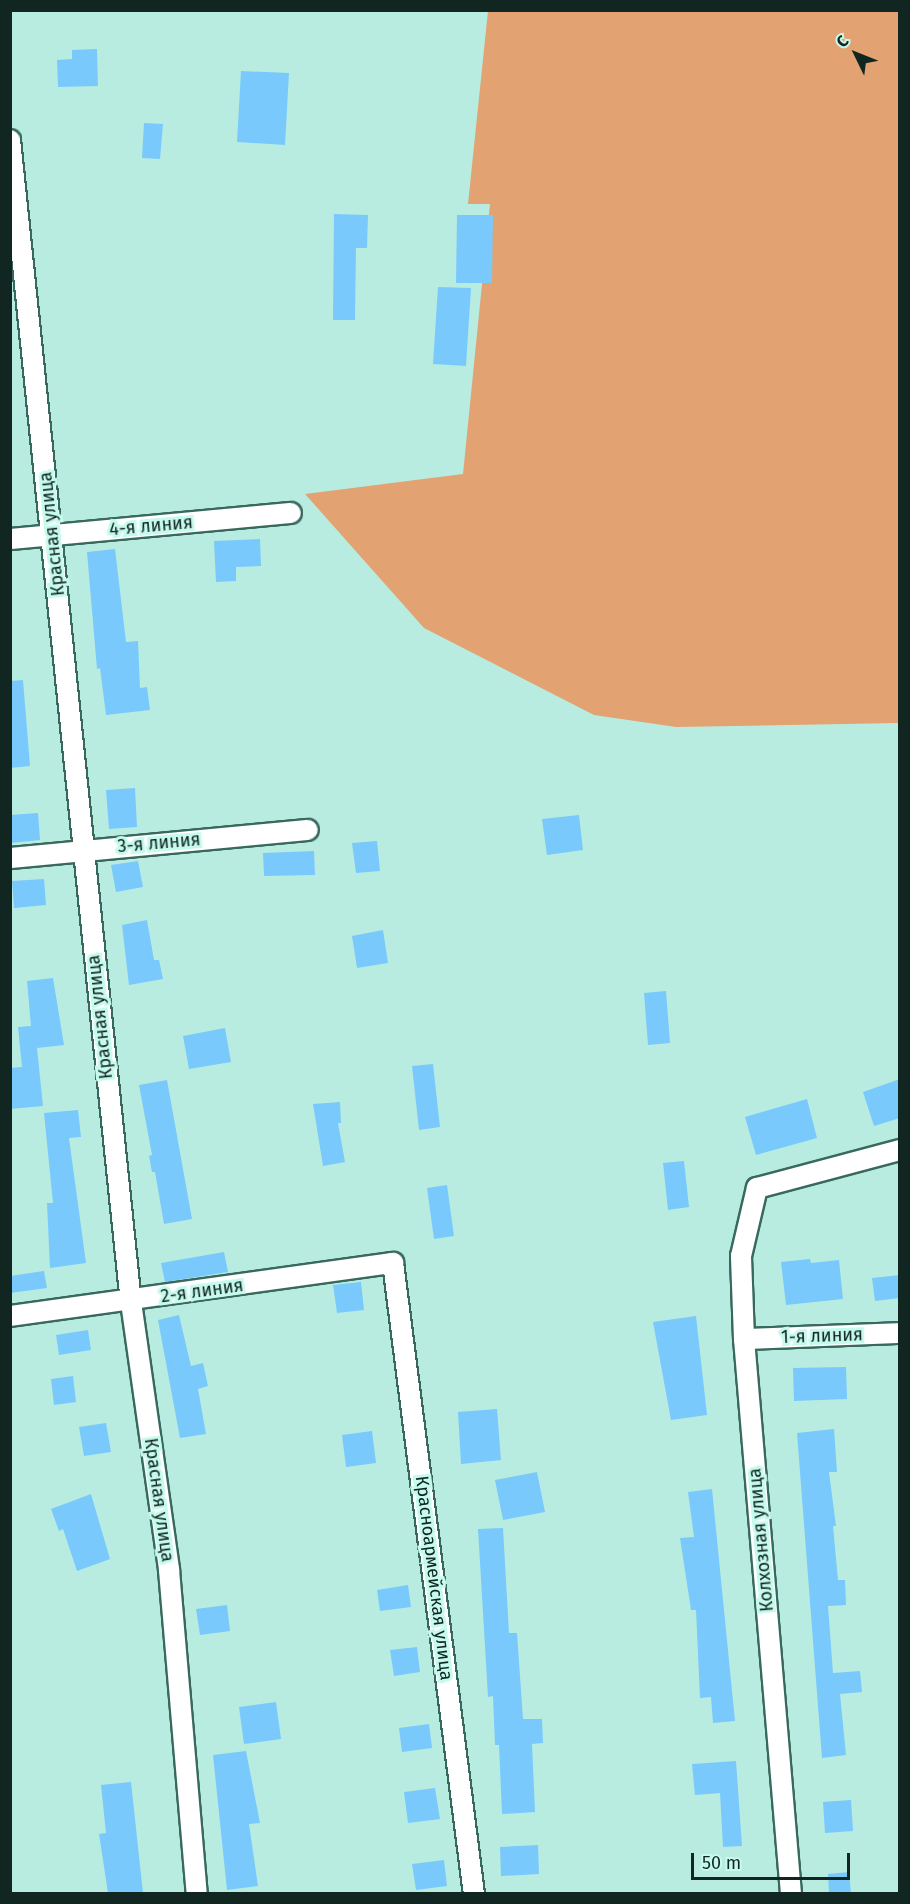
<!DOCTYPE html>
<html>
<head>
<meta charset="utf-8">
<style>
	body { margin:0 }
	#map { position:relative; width:910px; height:1904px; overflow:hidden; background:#b9ece0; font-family:"Fira Sans",sans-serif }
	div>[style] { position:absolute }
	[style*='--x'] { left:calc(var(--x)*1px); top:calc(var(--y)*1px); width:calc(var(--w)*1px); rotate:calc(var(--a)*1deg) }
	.green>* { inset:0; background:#e2a271 }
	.building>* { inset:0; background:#79c9fc }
	.roads { filter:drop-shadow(2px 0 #39695e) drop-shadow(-2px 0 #39695e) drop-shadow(0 2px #39695e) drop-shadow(0 -2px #39695e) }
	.street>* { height:20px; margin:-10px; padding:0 10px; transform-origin:10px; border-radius:10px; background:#fff }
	span { translate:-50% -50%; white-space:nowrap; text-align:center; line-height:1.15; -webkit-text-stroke:6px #c6faed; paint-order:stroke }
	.street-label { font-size:18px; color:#112521 }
	.frame { position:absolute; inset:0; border:12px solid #112521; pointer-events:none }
	.north { position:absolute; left:826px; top:24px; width:60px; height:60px; -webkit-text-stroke:4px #c6faed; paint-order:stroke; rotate:313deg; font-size:16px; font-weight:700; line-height:24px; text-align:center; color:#112521 }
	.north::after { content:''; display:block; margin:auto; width:21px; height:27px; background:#112521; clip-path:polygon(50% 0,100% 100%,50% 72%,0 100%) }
	.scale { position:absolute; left:691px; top:1853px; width:159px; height:27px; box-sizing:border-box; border:3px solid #112521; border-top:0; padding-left:8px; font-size:18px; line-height:21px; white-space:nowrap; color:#112521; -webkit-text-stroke:4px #c6faed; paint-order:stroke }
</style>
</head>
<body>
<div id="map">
	<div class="green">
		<div style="clip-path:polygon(488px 11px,899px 11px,899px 723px,676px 727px,594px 715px,424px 628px,305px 494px,463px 474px,490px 204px,468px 204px)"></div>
	</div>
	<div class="building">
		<div style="clip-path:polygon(97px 49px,98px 86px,58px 87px,57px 60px,72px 59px,72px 50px)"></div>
		<div style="clip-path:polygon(241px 71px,289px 73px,285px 145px,237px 142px)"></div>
		<div style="clip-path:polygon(144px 123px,163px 124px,160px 159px,142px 158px)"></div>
		<div style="clip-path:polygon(334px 214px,368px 215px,367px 248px,356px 248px,355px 320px,333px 320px)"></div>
		<div style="clip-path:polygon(457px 215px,493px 215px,492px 283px,456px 283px)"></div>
		<div style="clip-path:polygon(438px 287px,471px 288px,466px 366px,433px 364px)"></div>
		<div style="clip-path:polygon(260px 539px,261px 566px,236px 567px,236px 581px,216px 582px,214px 541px)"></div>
		<div style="clip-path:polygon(115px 549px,126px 642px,138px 641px,140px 688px,147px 687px,150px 710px,106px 715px,100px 668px,97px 669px,87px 552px)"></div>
		<div style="clip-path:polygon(23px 680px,30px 766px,10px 768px,10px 681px)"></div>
		<div style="clip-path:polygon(135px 788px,137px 827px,109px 829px,106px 790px)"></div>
		<div style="clip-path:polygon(38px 813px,40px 840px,10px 843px,10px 815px)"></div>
		<div style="clip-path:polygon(579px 815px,583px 850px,547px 855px,542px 819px)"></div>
		<div style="clip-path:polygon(377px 841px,380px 871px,356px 873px,352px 843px)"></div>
		<div style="clip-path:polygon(314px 851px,315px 875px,264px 876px,263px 853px)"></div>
		<div style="clip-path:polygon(138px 861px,143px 887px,116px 892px,111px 865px)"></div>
		<div style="clip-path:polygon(44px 879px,46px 905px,14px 908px,12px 881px)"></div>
		<div style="clip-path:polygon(147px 920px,154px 960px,159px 960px,163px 979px,129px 985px,122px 925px)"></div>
		<div style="clip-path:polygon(383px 930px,388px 963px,357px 968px,352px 936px)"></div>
		<div style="clip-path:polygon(53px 978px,64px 1045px,37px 1048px,43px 1106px,10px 1109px,10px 1068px,22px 1067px,18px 1027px,31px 1026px,27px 981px)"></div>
		<div style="clip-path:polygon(666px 991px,670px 1043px,648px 1045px,644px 993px)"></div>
		<div style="clip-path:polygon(225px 1028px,231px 1062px,189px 1069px,183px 1036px)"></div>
		<div style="clip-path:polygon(433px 1064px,440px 1127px,419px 1130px,412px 1066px)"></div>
		<div style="clip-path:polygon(900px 1079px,900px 1118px,874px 1126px,863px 1092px)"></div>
		<div style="clip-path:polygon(167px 1080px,192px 1219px,164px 1224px,155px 1172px,152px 1172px,149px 1156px,152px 1155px,139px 1085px)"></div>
		<div style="clip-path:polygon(807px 1099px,817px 1138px,756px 1155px,745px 1117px)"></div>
		<div style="clip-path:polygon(340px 1102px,341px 1123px,338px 1123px,345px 1162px,323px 1166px,313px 1104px)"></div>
		<div style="clip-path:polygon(78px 1110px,81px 1137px,69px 1138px,86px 1263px,50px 1268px,47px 1203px,53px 1203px,44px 1113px)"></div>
		<div style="clip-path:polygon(684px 1161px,689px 1207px,668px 1210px,663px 1163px)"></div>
		<div style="clip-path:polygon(447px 1185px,454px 1236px,434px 1239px,427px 1188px)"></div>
		<div style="clip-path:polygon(224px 1252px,228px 1272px,165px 1282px,161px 1263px)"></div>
		<div style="clip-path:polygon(810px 1259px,811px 1263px,839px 1260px,843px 1299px,786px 1305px,781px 1262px)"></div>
		<div style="clip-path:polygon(44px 1271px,47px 1288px,10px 1293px,10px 1276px)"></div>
		<div style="clip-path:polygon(900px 1275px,900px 1298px,875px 1301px,872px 1278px)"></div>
		<div style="clip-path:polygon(361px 1282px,364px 1310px,337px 1313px,333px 1285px)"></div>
		<div style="clip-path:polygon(179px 1315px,191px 1366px,203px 1363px,208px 1386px,198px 1389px,206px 1434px,180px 1438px,158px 1320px)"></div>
		<div style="clip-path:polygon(696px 1316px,707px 1415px,671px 1420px,653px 1322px)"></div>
		<div style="clip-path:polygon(88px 1330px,91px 1350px,59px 1355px,56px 1335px)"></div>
		<div style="clip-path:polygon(846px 1367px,847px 1399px,794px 1401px,793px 1368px)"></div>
		<div style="clip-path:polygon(73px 1376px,76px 1402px,54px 1405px,51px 1379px)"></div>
		<div style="clip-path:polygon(497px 1409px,501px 1460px,461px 1464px,458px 1412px)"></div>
		<div style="clip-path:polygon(106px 1423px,111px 1452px,84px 1456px,79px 1427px)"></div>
		<div style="clip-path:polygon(834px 1429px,837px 1472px,829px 1472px,836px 1526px,833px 1526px,838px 1580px,845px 1580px,846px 1605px,828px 1606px,833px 1673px,860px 1671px,862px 1692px,840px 1694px,846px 1755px,822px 1758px,797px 1433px)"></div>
		<div style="clip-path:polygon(372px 1431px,376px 1463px,346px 1467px,342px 1435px)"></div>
		<div style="clip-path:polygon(537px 1472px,545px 1512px,503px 1520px,495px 1480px)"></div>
		<div style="clip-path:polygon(712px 1489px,735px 1721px,713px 1723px,711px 1697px,700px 1698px,696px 1610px,691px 1610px,680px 1538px,694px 1537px,688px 1492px)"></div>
		<div style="clip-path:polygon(91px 1494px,110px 1559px,77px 1571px,63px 1529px,59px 1531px,51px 1509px)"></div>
		<div style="clip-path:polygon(503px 1528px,509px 1633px,517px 1633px,523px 1719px,542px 1719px,543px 1743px,532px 1744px,535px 1812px,502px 1814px,499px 1745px,495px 1745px,493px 1696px,488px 1697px,478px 1529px)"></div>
		<div style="clip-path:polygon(408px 1585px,411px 1607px,380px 1611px,377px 1590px)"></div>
		<div style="clip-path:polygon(227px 1605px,230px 1631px,200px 1635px,196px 1609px)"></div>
		<div style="clip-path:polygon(417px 1647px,420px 1672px,394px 1676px,390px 1650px)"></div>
		<div style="clip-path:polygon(276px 1702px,281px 1739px,244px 1744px,239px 1707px)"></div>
		<div style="clip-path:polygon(429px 1724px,432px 1748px,402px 1752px,399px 1728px)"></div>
		<div style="clip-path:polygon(246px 1751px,260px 1823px,249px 1824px,258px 1886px,227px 1890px,213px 1755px)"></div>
		<div style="clip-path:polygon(736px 1761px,742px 1846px,723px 1847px,720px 1793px,695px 1795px,692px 1764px)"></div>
		<div style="clip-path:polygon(131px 1782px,143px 1893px,108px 1893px,99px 1834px,106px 1833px,101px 1785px)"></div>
		<div style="clip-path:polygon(435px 1788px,440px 1819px,408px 1823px,404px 1792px)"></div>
		<div style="clip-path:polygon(851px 1800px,853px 1831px,825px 1833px,823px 1802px)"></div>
		<div style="clip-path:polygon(538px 1845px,539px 1874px,501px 1876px,500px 1847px)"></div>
		<div style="clip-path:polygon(444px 1860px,447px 1886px,416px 1890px,412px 1864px)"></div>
		<div style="clip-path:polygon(849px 1872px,851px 1893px,829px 1893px,828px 1874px)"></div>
	</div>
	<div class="roads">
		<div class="street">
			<div style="--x:10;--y:140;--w:1168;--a:84.06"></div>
			<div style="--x:131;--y:1302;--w:271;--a:81.9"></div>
			<div style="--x:169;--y:1570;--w:325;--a:85.1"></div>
			<div style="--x:10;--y:539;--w:282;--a:-5.3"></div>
			<div style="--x:10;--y:858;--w:299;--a:-5.4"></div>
			<div style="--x:10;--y:1316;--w:387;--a:-7.9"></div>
			<div style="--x:393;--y:1263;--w:636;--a:82.69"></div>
			<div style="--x:744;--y:1339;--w:156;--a:-2.2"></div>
			<div style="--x:791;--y:1894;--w:557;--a:-94.84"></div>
			<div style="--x:744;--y:1339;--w:83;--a:-92.1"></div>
			<div style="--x:741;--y:1256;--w:70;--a:-76.8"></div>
			<div style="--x:757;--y:1188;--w:148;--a:-14.9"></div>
		</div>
	</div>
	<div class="street-label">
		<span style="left:151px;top:526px;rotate:-5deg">4-я линия</span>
		<span style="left:52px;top:534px;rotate:-96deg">Красная улица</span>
		<span style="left:159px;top:843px;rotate:-5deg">3-я линия</span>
		<span style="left:100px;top:1017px;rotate:-96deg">Красная улица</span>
		<span style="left:202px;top:1291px;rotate:-8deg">2-я линия</span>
		<span style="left:822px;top:1336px;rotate:-2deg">1-я линия</span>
		<span style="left:159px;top:1500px;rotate:82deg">Красная улица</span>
		<span style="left:761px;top:1540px;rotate:-95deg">Колхозная улица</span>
		<span style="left:434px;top:1578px;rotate:83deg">Красноармейская улица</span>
	</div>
	<div class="frame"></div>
	<div class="north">С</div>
	<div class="scale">50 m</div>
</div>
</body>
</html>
